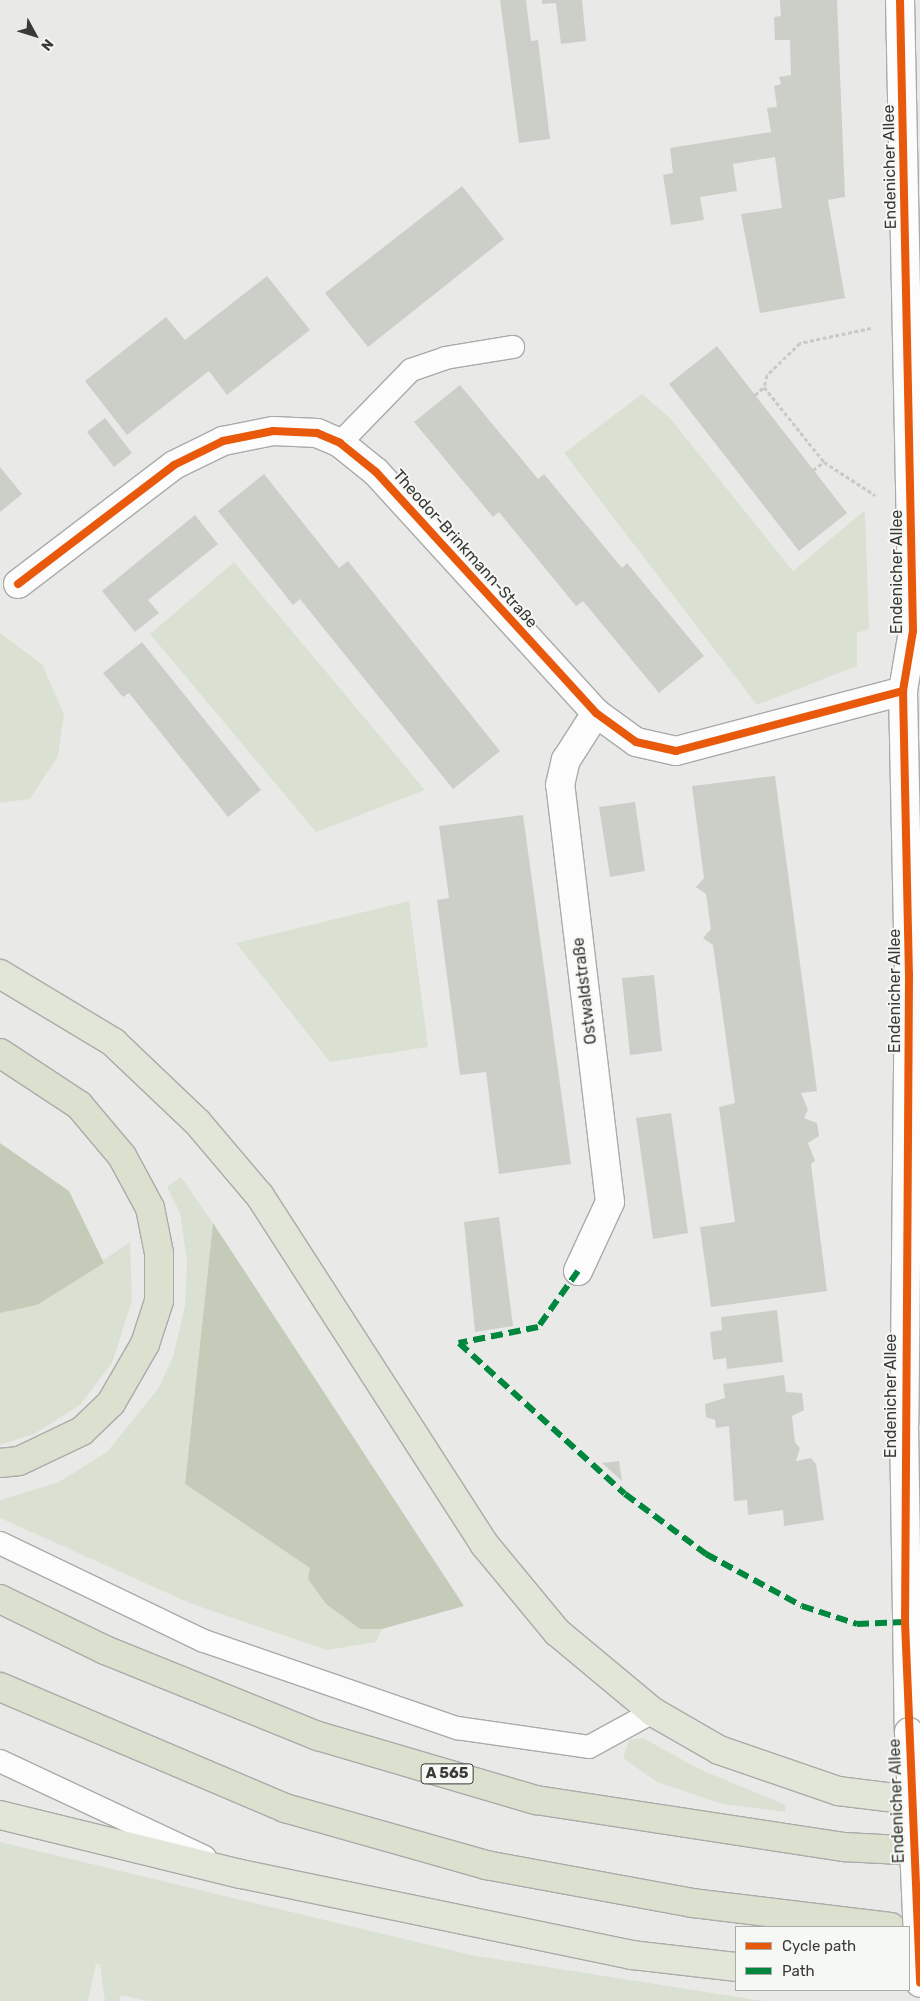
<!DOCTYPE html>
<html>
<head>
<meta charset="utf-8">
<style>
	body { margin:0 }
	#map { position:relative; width:920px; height:2001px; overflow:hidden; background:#e9eae8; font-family:Rubik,sans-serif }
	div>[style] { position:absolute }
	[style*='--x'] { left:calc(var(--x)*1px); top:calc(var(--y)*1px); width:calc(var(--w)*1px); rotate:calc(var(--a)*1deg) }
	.green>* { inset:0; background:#dbe1d2 }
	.forest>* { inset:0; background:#c4cbb9 }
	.building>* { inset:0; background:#cccfc8 }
	.path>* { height:3px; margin-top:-1.5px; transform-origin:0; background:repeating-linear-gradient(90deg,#c9cac8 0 4px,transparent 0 6.5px) }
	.roads { filter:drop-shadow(1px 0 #aaaba9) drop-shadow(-1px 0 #aaaba9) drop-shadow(0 1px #aaaba9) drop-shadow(0 -1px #aaaba9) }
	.service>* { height:22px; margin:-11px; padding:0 11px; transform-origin:11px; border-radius:11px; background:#fcfcfc }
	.minor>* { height:28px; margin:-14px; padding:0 14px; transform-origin:14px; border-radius:14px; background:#fcfcfc }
	.trunk>* { height:28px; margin:-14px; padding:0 14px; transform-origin:14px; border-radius:14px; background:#e2e6d8 }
	.motorway>* { height:28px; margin:-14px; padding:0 14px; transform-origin:14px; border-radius:14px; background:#dbe0cf }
	.bridges { filter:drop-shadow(1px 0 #aaaba9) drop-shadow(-1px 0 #aaaba9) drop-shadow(0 1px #aaaba9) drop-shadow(0 -1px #aaaba9) }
	.tertiary-bridge>* { height:28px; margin:-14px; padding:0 14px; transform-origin:14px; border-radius:14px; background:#fcfcfc }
	.quiet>* { height:6px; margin-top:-3px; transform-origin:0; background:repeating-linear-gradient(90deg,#00873e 0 12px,transparent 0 18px) }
	.cycleway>* { height:8px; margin:-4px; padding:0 4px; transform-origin:4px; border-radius:4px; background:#e8590c }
	span { translate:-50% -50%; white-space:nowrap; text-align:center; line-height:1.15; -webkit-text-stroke:4px #f6f8f4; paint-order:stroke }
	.shield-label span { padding:1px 4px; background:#f6f8f4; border:1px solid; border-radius:4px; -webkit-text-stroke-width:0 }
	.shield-label { font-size:15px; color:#393a38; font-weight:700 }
	.street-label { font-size:16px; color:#393a38 }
	.legend { position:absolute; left:735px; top:1926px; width:175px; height:65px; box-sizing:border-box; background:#f6f8f4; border:1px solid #aaaca9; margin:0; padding:6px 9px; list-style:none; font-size:15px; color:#393a38 }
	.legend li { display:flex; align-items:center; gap:10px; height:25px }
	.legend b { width:25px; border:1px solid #aaaca9 }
	.north { position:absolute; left:10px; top:10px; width:50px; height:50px; -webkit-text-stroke:4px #f6f8f4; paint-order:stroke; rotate:129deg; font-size:14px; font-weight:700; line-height:20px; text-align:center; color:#393a38 }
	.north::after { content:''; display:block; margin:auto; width:18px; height:22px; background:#393a38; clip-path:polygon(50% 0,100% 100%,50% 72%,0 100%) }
</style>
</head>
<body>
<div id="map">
	<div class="green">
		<div style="clip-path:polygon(642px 394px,669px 417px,793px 571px,865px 510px,869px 629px,857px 633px,857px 666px,757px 705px,564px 453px)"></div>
		<div style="clip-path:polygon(234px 562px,425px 790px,316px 832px,150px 634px)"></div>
		<div style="clip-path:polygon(0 633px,42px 664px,64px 714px,58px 756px,30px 799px,0 803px)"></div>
		<div style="clip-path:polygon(409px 901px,428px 1047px,330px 1062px,236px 943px)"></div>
		<div style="clip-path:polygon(181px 1177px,213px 1223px,185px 1484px,310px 1568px,326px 1604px,360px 1629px,382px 1629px,376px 1642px,327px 1650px,192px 1604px,0 1518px,0 1500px,59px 1482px,107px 1452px,158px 1389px,173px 1357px,185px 1306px,187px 1261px,180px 1213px,167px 1187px)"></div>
		<div style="clip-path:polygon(130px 1242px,132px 1301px,112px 1363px,80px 1405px,34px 1434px,0 1445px,0 1313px,37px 1305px)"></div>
		<div style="clip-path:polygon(643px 1738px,699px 1769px,786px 1805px,785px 1812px,722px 1804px,657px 1782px,623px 1758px,629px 1740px)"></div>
		<div style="clip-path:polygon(0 1842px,471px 1955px,763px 2001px,147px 2001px,121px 1995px,119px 2001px,105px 2001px,100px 1965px,96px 1964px,88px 2001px,0 2001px)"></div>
	</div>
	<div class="forest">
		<div style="clip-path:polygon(0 1143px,69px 1191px,104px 1263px,37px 1305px,0 1313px)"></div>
		<div style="clip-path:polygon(213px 1223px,464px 1606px,382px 1629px,360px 1629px,326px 1604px,308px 1579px,310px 1568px,185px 1484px)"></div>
	</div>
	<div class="building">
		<div style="clip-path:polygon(500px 0,526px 0,531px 41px,538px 40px,550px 139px,519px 143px)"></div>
		<div style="clip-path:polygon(542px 0,582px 0,586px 41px,561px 44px,556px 3px,542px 4px)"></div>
		<div style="clip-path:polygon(780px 0,837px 0,845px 197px,828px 200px,845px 298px,760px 313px,741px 214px,782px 208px,775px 157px,733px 164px,737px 191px,700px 197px,704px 220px,671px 225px,663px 175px,673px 173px,670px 148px,771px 132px,767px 108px,777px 107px,774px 86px,781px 84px,779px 77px,791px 75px,790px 40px,775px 40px,774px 17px,781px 16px)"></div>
		<div style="clip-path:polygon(462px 186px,504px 239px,368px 347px,325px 293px)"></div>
		<div style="clip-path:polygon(267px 276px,310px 330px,227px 395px,209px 371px,127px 435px,85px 381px,166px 317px,185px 340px)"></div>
		<div style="clip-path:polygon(717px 346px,847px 513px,799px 551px,669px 384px)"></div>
		<div style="clip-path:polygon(460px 385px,538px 479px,544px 474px,622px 568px,627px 563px,704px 656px,659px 693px,583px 601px,576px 606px,499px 512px,493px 517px,414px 422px)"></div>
		<div style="clip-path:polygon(105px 418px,132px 453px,114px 467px,87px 432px)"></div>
		<div style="clip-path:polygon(0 467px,22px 494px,0 512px)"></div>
		<div style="clip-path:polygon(264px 474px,339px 568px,348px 561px,500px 751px,453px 789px,300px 599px,293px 605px,218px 511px)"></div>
		<div style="clip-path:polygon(195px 515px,218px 544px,148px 600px,159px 613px,135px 632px,102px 591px)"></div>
		<div style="clip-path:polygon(142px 642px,261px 790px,228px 817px,129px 693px,123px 697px,103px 673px)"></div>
		<div style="clip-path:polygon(775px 776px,817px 1091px,801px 1093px,808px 1110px,804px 1118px,817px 1123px,819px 1136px,808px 1143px,815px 1161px,811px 1164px,827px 1291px,711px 1307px,700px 1227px,735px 1222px,719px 1107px,735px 1103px,713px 945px,703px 938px,711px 929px,706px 894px,696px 887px,704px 878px,692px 786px)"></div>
		<div style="clip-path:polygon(635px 802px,645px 871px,610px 877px,599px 807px)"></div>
		<div style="clip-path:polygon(523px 815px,571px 1164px,499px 1174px,486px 1072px,460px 1075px,437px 900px,449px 898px,439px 826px)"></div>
		<div style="clip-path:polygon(654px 975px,662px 1051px,630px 1055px,622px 978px)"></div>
		<div style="clip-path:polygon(671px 1113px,688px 1233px,653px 1239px,636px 1118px)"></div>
		<div style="clip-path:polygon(499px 1217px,513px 1326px,475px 1332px,464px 1222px)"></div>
		<div style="clip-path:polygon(777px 1310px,783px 1362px,727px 1369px,726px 1358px,713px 1360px,710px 1332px,722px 1330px,721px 1317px)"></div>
		<div style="clip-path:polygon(784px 1375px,786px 1392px,802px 1393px,804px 1410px,792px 1416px,795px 1442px,800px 1448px,796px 1461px,811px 1458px,816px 1464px,824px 1520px,784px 1526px,783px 1510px,748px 1515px,747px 1500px,734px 1501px,729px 1426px,716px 1428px,715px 1420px,706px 1417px,705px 1404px,725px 1398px,723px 1384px)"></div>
		<div style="clip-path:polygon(619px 1461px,622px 1481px,602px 1463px)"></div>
	</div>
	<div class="path">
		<div style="--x:871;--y:328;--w:73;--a:168.1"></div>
		<div style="--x:800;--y:343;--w:46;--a:135.9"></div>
		<div style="--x:767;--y:375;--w:12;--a:104"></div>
		<div style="--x:764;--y:387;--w:96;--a:51.3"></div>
		<div style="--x:824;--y:462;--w:61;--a:32.9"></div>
		<div style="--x:755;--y:395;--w:12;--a:-42"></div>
		<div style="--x:813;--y:470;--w:14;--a:-36"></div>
	</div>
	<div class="roads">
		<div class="service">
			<div style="--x:340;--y:443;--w:102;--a:-45.8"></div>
			<div style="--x:411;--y:370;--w:36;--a:-19"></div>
			<div style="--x:445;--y:358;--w:69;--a:-9.2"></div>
			<div style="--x:0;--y:1543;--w:226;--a:25.7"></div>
			<div style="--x:204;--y:1641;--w:268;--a:19"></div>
			<div style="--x:457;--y:1728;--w:133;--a:8.2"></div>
			<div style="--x:589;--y:1747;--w:73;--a:-28.7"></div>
			<div style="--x:0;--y:1761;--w:226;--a:25.1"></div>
		</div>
		<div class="minor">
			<div style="--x:900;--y:0;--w:631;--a:88.82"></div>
			<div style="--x:913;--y:631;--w:61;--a:99.5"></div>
			<div style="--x:903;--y:691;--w:283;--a:88.8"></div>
			<div style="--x:909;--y:974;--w:450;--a:90.6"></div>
			<div style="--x:904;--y:1424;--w:308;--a:89.1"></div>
			<div style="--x:18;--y:584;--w:196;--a:-37.3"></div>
			<div style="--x:174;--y:465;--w:55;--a:-26.1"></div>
			<div style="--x:223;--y:441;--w:51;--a:-11.3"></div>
			<div style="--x:273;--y:431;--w:44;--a:2.6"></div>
			<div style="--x:317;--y:433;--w:25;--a:23"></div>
			<div style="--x:340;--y:443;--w:46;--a:38.9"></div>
			<div style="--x:376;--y:472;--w:326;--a:47.6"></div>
			<div style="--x:596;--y:713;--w:49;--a:35.9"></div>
			<div style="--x:636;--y:742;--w:41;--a:12.7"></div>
			<div style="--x:676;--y:751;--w:235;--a:-14.8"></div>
			<div style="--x:578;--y:1271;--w:76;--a:-65.1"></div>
			<div style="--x:610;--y:1202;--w:420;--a:-96.8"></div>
			<div style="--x:560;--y:785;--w:26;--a:-77"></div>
			<div style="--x:566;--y:760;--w:56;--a:-57.4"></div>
		</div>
		<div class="trunk">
			<div style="--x:0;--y:974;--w:132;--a:31"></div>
			<div style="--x:113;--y:1042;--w:117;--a:43.6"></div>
			<div style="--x:198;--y:1123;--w:96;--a:49.7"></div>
			<div style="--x:260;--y:1196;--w:415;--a:57.2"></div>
			<div style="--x:485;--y:1545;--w:113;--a:50.4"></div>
			<div style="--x:557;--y:1632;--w:125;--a:39.8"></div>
			<div style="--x:653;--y:1712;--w:76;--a:29.9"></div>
			<div style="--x:719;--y:1750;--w:126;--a:19"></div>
			<div style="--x:838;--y:1791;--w:83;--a:7"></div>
			<div style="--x:0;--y:1815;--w:248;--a:13.8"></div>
			<div style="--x:241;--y:1874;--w:399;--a:11.7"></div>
			<div style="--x:632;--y:1955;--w:105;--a:6.6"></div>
		</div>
		<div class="motorway">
			<div style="--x:0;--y:1053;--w:95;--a:33.4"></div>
			<div style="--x:79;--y:1105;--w:67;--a:49.9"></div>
			<div style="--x:122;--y:1156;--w:59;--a:61.7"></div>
			<div style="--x:150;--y:1208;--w:46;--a:78.7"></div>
			<div style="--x:159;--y:1253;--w:48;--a:90"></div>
			<div style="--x:159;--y:1301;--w:45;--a:108"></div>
			<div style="--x:145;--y:1344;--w:68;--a:120"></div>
			<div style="--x:111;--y:1403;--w:40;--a:136"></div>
			<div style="--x:82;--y:1431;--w:70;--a:154.5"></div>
			<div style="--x:19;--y:1461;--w:19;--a:174"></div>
			<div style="--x:0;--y:1599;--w:117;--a:25.9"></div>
			<div style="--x:105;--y:1650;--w:230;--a:22"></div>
			<div style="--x:318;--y:1736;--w:227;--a:16.4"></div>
			<div style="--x:536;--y:1800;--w:312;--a:8.7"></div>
			<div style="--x:844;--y:1847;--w:76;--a:3"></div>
			<div style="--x:0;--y:1687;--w:310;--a:23"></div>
			<div style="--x:285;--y:1808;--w:209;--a:15.8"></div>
			<div style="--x:486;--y:1865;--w:210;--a:10.4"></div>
			<div style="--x:693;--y:1903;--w:199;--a:6.9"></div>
		</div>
	</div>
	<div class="bridges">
		<div class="tertiary-bridge">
			<div style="--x:909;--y:1732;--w:251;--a:87.5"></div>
		</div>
	</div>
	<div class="quiet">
		<div style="--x:578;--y:1271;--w:69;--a:125.5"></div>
		<div style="--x:538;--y:1327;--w:81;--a:168.6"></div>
		<div style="--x:459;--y:1343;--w:224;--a:42.3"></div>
		<div style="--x:625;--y:1494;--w:101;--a:36.5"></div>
		<div style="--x:706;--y:1554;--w:109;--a:28.4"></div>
		<div style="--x:802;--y:1606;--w:58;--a:18.1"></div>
		<div style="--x:857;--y:1624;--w:48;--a:-2.4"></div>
	</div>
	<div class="cycleway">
		<div style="--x:900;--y:0;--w:631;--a:88.82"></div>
		<div style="--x:913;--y:631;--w:61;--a:99.5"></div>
		<div style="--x:903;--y:691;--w:283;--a:88.8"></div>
		<div style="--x:909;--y:974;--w:648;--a:90.35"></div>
		<div style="--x:905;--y:1622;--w:361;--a:87.6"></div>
		<div style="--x:18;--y:584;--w:196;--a:-37.3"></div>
		<div style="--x:174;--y:465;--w:55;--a:-26.1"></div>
		<div style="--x:223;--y:441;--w:51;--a:-11.3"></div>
		<div style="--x:273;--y:431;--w:44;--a:2.6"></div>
		<div style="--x:317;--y:433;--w:25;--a:23"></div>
		<div style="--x:340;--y:443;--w:46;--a:38.9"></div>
		<div style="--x:376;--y:472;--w:326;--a:47.6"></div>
		<div style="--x:596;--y:713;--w:49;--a:35.9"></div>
		<div style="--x:636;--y:742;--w:41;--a:12.7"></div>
		<div style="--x:676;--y:751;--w:235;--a:-14.8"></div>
	</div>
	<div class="shield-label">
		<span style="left:447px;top:1774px">A 565</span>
	</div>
	<div class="street-label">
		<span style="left:890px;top:167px;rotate:-91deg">Endenicher Allee</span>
		<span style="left:465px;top:549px;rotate:48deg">Theodor-Brinkmann-Straße</span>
		<span style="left:897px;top:572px;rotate:-90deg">Endenicher Allee</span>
		<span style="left:585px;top:991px;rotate:-97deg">Ostwaldstraße</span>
		<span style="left:895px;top:991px;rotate:-90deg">Endenicher Allee</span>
		<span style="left:891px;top:1396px;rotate:-90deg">Endenicher Allee</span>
		<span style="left:897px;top:1801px;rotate:-92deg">Endenicher Allee</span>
	</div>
	<ul class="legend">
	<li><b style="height:6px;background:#e8590c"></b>Cycle path</li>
	<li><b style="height:6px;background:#00873e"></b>Path</li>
	</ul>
	<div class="north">N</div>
</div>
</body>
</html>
